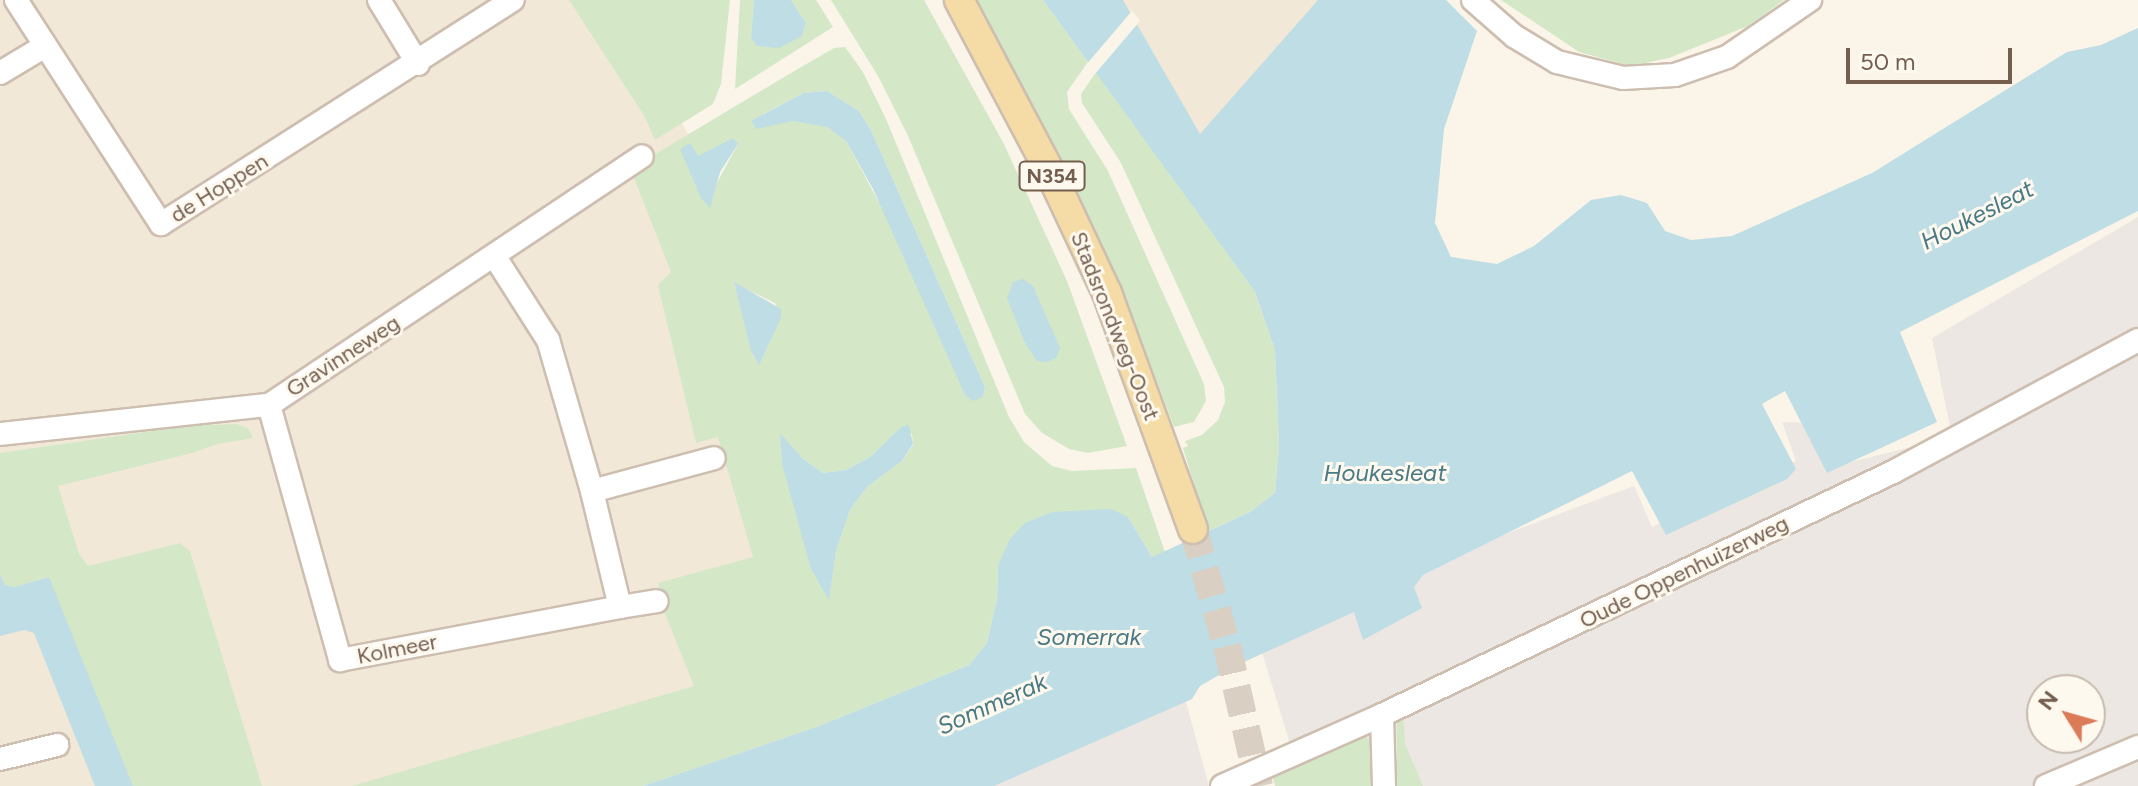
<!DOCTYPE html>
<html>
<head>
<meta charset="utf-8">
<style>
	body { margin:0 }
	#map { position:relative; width:2138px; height:786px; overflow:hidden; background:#fbf5e9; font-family:Figtree,sans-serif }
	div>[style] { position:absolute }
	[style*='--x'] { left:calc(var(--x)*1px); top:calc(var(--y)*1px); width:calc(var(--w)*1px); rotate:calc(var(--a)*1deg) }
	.residential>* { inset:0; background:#f2e8d8 }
	.industrial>* { inset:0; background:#ece7e2 }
	.green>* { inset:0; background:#d4e8c8 }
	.water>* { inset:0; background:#bedde4 }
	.pier>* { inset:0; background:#fbf5e9 }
	.major-tunnel>* { height:28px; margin-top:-14px; transform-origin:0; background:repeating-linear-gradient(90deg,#d9cfc2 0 28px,transparent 0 42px) }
	.roads { filter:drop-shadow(2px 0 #cdbeb0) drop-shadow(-2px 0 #cdbeb0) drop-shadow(0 2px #cdbeb0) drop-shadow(0 -2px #cdbeb0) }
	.minor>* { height:22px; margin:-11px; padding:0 11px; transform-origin:11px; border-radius:11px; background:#fff }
	.major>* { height:28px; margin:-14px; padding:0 14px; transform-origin:14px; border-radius:14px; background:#f5dca6 }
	span { translate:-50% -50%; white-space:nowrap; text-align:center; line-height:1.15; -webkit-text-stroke:6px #fef9ef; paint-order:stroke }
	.shield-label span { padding:2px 6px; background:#fef9ef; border:2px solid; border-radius:6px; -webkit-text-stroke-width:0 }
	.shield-label { font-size:20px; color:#745e4e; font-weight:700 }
	.street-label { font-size:22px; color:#745e4e }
	.water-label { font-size:24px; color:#497985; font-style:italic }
	.north { position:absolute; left:2026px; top:674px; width:80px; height:80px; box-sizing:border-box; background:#fef9ef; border:2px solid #c7bbaf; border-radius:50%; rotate:307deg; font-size:22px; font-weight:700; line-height:32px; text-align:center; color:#745e4e }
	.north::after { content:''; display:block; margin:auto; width:28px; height:36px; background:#dc7b57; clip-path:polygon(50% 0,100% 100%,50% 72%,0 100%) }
	.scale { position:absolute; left:1846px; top:48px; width:166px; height:36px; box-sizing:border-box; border:4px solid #745e4e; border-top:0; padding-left:10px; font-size:24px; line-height:28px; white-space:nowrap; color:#745e4e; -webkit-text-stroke:6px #fef9ef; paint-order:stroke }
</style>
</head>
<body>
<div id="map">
	<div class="residential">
		<div style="clip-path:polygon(0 0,615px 0,634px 30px,728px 212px,862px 647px,461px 786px,0 786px)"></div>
		<div style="clip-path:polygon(1110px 0,1360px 0,1211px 170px)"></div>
	</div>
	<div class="industrial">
		<div style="clip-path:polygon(evenodd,2138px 217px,2138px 786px,1303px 786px,1259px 643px,1411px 569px,1634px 486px,1652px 527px,1796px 461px,1782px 422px,1816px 423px,1834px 466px,1952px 437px,1932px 338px,2138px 217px,2042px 690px,2090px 690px,2090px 738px,2042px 738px,2042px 690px)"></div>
		<div style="clip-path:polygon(1181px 684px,1209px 786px,952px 786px)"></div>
	</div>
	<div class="green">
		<div style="clip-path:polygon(569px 0,730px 0,721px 84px,713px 104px,655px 140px,645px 117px)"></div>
		<div style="clip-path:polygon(740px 0,754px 0,751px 38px,802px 36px,806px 23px,791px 0,816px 0,833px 27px,735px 89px)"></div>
		<div style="clip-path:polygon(831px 0,924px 0,1004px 144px,1067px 281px,1127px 446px,1088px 453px,1069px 449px,1042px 433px,1025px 414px,908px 136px,878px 76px)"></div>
		<div style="clip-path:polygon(973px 0,1043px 0,1088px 62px,1067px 92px,1069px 109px,1108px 171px,1204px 384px,1206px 401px,1194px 422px,1174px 427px,1143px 345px,1054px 149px)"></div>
		<div style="clip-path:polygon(1501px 0,1784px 0,1748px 26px,1669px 58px,1630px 66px,1579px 52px)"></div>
		<div style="clip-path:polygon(evenodd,845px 47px,863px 72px,886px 119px,1009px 417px,1024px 442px,1052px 466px,1072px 471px,1136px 468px,1165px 552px,1152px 557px,1128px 517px,998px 565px,997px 599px,987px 643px,969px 665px,819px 726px,643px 786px,352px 786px,694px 686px,662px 606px,658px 583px,753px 557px,718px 437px,696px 443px,658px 285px,671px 272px,634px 178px,649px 168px,647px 159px,796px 70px,834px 48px,845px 47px,827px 91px,859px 111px,871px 130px,985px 387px,983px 397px,846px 141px,828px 127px,763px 114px,803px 93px,827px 91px,845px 47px,690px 143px,697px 156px,738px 144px,712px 192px,690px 143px,845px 47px,734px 283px,775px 303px,781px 318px,754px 359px,734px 283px,845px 47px,901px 427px,912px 434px,913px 445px,902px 461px,867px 487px,850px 510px,836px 551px,829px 599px,780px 435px,802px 458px,823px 473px,846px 470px,870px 457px,901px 427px)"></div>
		<div style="clip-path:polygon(1096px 72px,1255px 292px,1275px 350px,1279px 446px,1275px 493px,1250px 512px,1208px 531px,1183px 448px,1188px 446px,1185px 441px,1202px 435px,1218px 420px,1225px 402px,1224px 387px,1121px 163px,1082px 103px,1081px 94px)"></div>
		<div style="clip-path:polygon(236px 424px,248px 428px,253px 438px,217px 444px,192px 453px,58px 486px,79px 554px,88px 566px,180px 543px,190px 551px,262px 786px,133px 786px,48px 577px,14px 587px,5px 585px,0 574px,0 453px,187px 426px)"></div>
		<div style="clip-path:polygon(1403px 711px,1405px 744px,1423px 786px,1397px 786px,1397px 720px)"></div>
		<div style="clip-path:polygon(1354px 733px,1366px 737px,1373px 746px,1375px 786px,1275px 786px,1271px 771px)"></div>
	</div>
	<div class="water">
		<div style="clip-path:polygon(754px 0,791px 0,806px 23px,802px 36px,779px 48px,757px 46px,751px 38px)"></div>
		<div style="clip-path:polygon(1043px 0,1123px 0,1200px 134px,1318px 0,1446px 0,1477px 31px,1444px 129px,1435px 223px,1451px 257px,1497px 264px,1534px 246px,1591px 200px,1621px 195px,1647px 203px,1665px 231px,1691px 240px,1732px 236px,1872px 173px,2067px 52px,2101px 45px,2138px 28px,2138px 211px,1900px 332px,1937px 422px,1827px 473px,1785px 391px,1762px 404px,1796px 469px,1787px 479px,1666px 535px,1632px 471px,1423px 575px,1414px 587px,1422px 608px,1363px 640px,1354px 612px,1233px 667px,1200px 686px,1192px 699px,994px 786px,643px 786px,819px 726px,969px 665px,987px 643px,997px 599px,998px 565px,1010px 539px,1025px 523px,1052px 512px,1111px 509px,1128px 517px,1152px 557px,1250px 512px,1275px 493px,1279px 446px,1275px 350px,1255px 292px)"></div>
		<div style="clip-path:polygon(827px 91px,859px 111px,871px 130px,985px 387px,983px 397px,973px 401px,965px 395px,873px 189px,846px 141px,827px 127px,793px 121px,756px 129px,751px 121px,803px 93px)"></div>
		<div style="clip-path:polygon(733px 138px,738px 144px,720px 172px,710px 208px,701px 198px,680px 149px,690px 143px,698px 156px)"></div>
		<div style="clip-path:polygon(1023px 279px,1033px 286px,1060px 348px,1056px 358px,1047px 362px,1037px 361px,1025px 343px,1007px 298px,1013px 282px)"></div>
		<div style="clip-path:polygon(734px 282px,781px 309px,781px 318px,759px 365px,751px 351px)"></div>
		<div style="clip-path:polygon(909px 425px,913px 444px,902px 461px,867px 487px,850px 510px,836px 551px,829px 600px,811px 569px,782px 464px,780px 433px,802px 458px,823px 473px,846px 470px,870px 457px,901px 427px)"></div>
		<div style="clip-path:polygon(0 574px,5px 585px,14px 587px,49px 577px,133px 786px,95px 786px,34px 633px,24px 630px,0 636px)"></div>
	</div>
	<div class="pier">
		<div style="clip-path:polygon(1132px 11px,1140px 21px,1095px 74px,1085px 66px)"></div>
	</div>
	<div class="major-tunnel">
		<div style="--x:1193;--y:529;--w:122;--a:73.8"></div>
		<div style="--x:1227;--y:646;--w:144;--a:77.1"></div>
	</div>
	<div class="roads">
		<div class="minor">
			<div style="--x:16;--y:0;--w:267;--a:57.1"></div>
			<div style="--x:161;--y:224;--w:417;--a:-32.5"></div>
			<div style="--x:379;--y:0;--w:75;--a:58.6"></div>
			<div style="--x:1473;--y:0;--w:55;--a:41.3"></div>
			<div style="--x:1514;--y:36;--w:50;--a:31.2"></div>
			<div style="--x:1557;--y:62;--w:68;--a:13.6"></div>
			<div style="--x:1623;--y:78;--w:52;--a:-3.3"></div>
			<div style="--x:1675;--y:75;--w:55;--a:-19.1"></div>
			<div style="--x:1727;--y:57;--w:101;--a:-34.5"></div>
			<div style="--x:0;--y:73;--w:52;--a:-31"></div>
			<div style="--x:269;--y:405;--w:265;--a:74.4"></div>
			<div style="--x:340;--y:660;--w:285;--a:-10.7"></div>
			<div style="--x:620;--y:607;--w:119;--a:-103.6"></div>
			<div style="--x:592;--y:491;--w:157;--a:-106.2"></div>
			<div style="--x:548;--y:340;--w:98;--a:-122.6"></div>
			<div style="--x:0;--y:434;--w:271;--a:-6.2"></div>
			<div style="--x:269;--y:405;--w:448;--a:-33.7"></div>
			<div style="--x:592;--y:491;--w:126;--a:-15.1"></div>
			<div style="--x:620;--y:607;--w:37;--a:-9"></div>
			<div style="--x:1382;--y:715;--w:71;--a:88.4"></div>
			<div style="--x:0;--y:759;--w:59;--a:-13.8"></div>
			<div style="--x:1222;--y:786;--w:175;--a:-23.9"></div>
			<div style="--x:1382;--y:715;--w:566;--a:-25.43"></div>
			<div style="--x:1893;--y:472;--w:278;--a:-28.3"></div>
			<div style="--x:2046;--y:786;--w:100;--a:-23"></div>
		</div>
		<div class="major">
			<div style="--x:959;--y:0;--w:197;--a:62.1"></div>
			<div style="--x:1051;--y:174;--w:132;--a:64.8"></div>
			<div style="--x:1107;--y:293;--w:251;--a:70"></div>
		</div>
	</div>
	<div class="shield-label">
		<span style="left:1052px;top:176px">N354</span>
	</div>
	<div class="street-label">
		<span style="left:219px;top:188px;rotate:-32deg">de Hoppen</span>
		<span style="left:1115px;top:326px;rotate:68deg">Stadsrondweg-Oost</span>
		<span style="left:343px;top:356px;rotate:-33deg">Gravinneweg</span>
		<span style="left:1684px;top:572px;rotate:-26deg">Oude Oppenhuizerweg</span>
		<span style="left:397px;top:649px;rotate:-11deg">Kolmeer</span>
	</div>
	<div class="water-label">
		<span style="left:1977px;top:215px;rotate:-27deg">Houkesleat</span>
		<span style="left:1385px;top:473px">Houkesleat</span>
		<span style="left:1089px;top:637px">Somerrak</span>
		<span style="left:992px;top:704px;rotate:-24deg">Sommerak</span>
	</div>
	<div class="north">N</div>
	<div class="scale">50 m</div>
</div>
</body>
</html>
